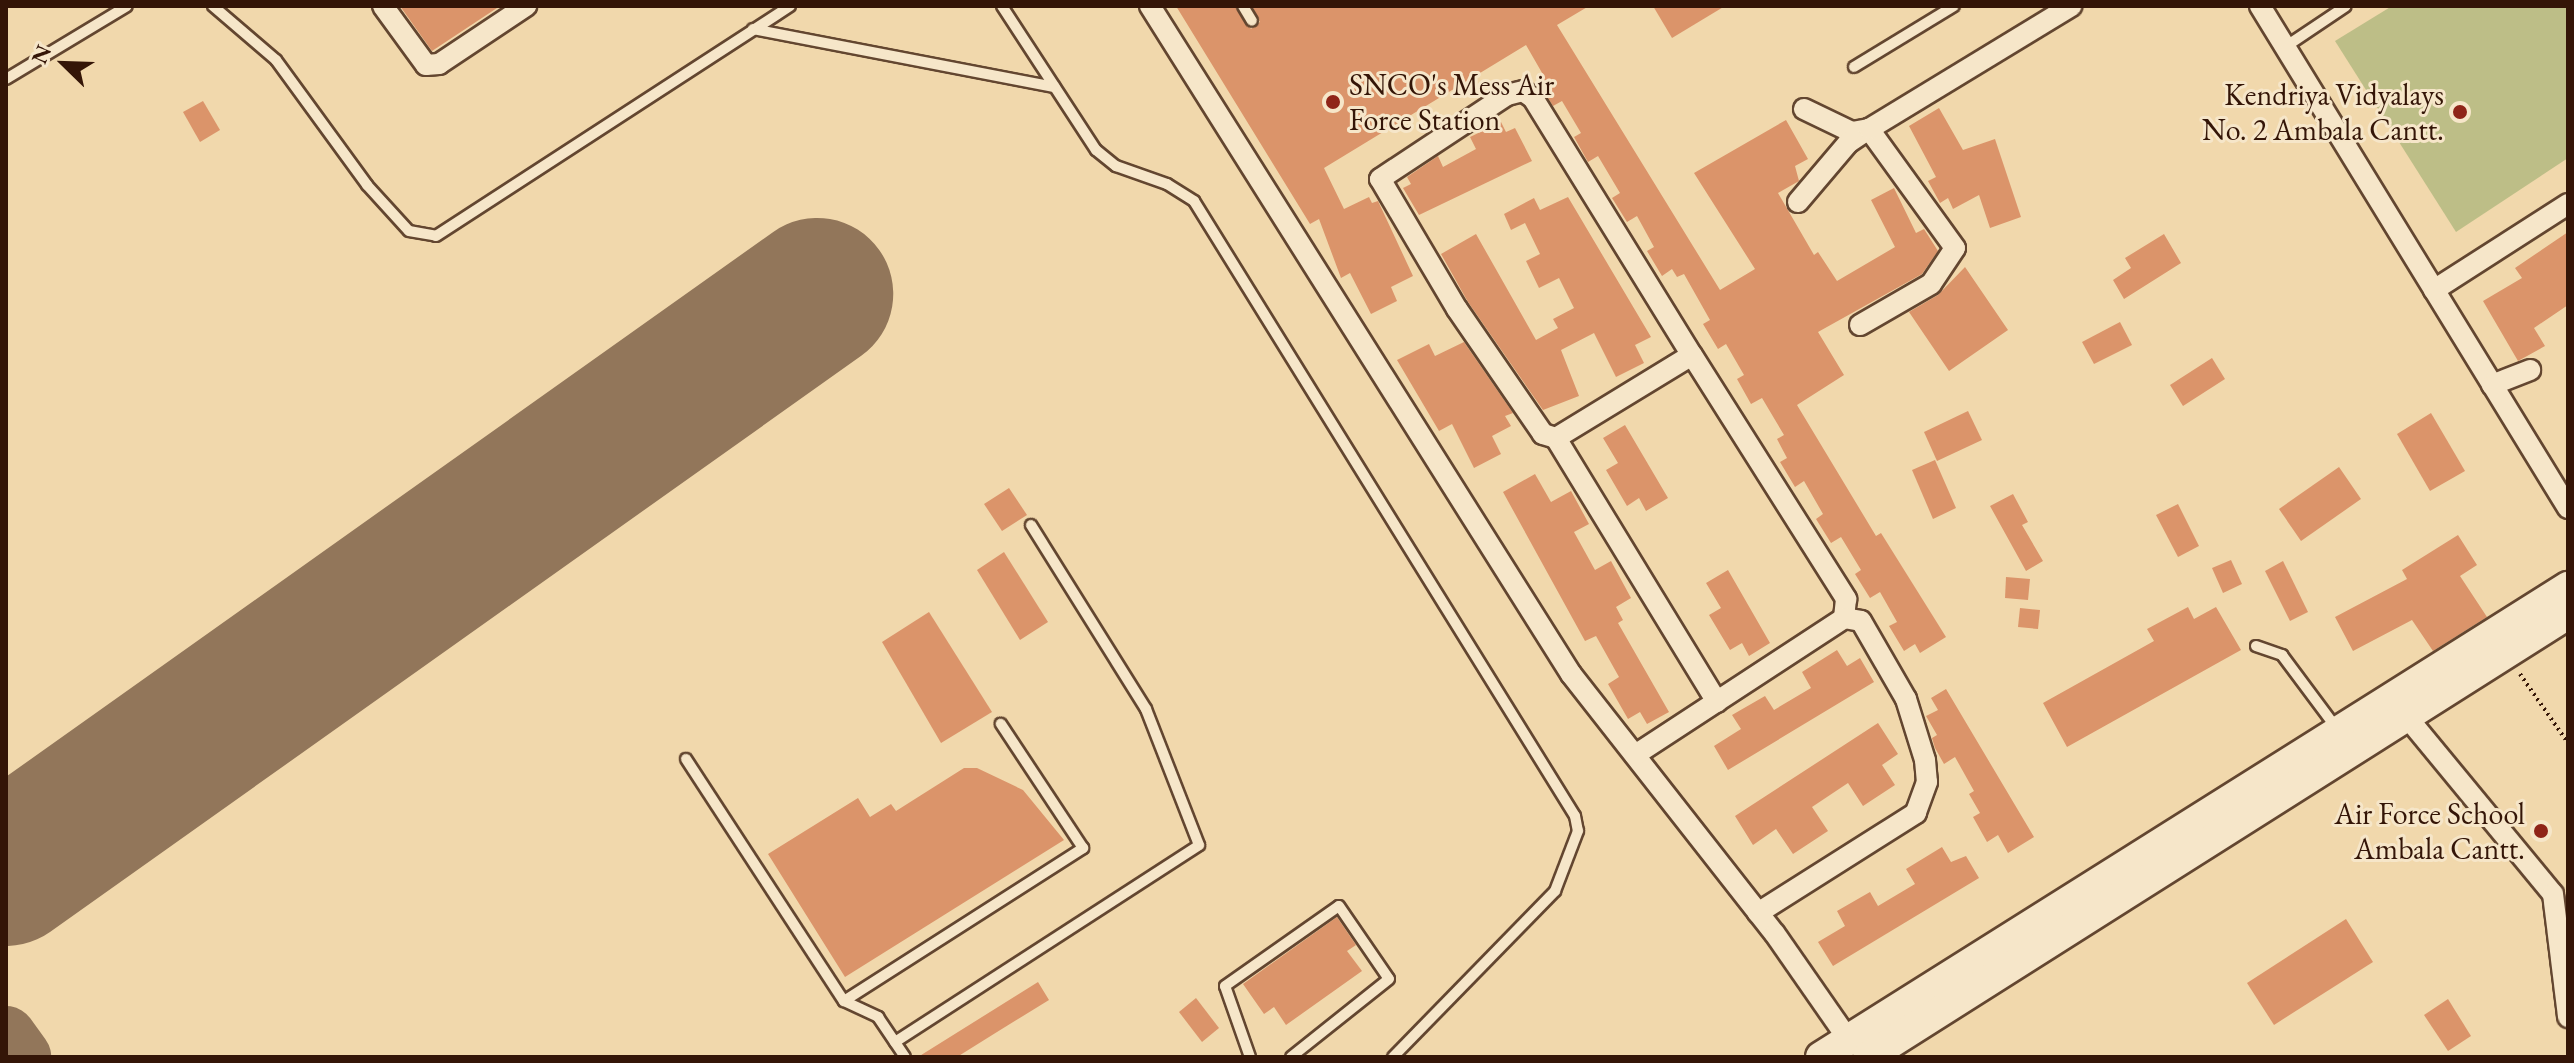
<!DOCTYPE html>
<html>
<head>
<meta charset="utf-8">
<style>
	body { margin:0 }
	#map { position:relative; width:2574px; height:1063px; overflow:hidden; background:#f1d8ac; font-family:"EB Garamond",serif }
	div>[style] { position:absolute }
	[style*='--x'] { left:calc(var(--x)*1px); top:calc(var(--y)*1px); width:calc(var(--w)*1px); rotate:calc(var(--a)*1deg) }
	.green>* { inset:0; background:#bdbe87 }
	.taxiway>* { height:60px; margin:-30px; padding:0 30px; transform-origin:30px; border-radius:30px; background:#92765a }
	.runway>* { height:152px; margin:-76px; padding:0 76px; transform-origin:76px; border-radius:76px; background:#92765a }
	.building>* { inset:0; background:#db946a }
	.path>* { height:4px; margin-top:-2px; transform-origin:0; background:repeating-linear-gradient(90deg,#341507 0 2px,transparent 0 6px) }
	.roads { filter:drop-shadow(2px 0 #634630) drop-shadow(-2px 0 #634630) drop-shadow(0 2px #634630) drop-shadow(0 -2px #634630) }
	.service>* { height:10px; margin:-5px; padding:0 5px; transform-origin:5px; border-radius:5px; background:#f6e6c9 }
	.minor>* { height:20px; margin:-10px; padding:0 10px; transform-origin:10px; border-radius:10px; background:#f6e6c9 }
	.secondary>* { height:30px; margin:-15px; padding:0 15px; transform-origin:15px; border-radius:15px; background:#f6e6c9 }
	.dots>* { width:22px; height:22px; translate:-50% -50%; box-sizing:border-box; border:4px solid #f6e6c9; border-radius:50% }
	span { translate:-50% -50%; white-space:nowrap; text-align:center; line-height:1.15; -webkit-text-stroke:6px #f6e6c9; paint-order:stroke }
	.poi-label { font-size:30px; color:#341507 }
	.left { translate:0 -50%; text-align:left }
	.right { translate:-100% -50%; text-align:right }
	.frame { position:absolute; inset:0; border:8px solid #341507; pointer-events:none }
	.north { position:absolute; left:24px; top:24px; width:80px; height:80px; -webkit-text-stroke:6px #f6e6c9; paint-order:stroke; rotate:293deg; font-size:22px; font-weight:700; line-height:32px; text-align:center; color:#341507 }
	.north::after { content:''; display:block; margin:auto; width:28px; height:36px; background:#341507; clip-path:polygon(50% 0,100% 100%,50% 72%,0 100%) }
</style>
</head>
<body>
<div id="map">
	<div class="green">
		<div style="clip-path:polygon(2392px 6px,2568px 6px,2568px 158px,2456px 232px,2335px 41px)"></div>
	</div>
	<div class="taxiway">
		<div style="--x:6;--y:1036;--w:26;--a:54"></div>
	</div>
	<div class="runway">
		<div style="--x:6;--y:870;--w:995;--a:-35.38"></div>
	</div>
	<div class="building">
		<div style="clip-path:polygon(400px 6px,500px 6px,432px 51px)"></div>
		<div style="clip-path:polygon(1176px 6px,1235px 6px,1251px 29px,1260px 22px,1252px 6px,1589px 6px,1557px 25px,1720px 290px,1755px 269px,1694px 173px,1786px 120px,1808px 159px,1795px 166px,1799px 181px,1778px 193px,1814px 255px,1818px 252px,1837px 281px,1895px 247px,1871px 200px,1894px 188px,1916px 233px,1924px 229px,1938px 251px,1922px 274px,1818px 332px,1844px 375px,1797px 405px,1876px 536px,1881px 533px,1946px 637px,1920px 653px,1915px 644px,1904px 651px,1889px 626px,1897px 622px,1880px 592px,1870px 598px,1855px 574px,1861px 570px,1841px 537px,1831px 543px,1816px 519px,1823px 514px,1804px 481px,1795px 487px,1780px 462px,1787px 458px,1777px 439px,1784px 435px,1762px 398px,1751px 404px,1737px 379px,1744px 375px,1726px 344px,1718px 349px,1703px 324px,1710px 320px,1684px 274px,1677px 277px,1672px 269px,1662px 276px,1647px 251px,1654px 247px,1637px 216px,1627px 222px,1612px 198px,1620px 193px,1598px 156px,1588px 162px,1574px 137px,1581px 133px,1562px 101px,1553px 106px,1542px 89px,1538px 82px,1545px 78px,1526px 45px,1324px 168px,1344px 209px,1369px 197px,1372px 203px,1378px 201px,1413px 276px,1391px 287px,1397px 301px,1371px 314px,1350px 273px,1341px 278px,1319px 219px,1310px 224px)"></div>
		<div style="clip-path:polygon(1653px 6px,1725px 6px,1672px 38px)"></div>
		<div style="clip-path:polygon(203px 101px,220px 130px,200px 142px,183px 112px)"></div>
		<div style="clip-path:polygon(1939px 108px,1963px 150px,1995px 139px,2021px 217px,1990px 228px,1979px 195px,1953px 209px,1948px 198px,1940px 203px,1928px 181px,1936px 177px,1909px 126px)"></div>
		<div style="clip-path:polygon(1501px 122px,1506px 132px,1515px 128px,1532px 161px,1419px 215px,1403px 188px,1411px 184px,1407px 177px,1438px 156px,1443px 167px,1476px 149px,1470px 137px)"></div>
		<div style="clip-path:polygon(1568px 197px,1651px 337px,1635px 345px,1644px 363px,1616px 377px,1594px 333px,1561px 350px,1579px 396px,1543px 410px,1468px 302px,1441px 254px,1476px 234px,1536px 340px,1558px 328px,1553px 319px,1574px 308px,1559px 278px,1539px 288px,1526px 261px,1540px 254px,1525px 223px,1511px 230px,1504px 214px,1534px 198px,1540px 210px)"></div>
		<div style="clip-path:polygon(2568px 232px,2568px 305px,2534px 328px,2545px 346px,2518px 361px,2483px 301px,2522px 278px,2515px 268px)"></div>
		<div style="clip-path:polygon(2164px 234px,2181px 263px,2124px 299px,2113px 280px,2131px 268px,2125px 258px)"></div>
		<div style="clip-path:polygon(1965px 267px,2008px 330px,1949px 371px,1909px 312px,1938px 295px)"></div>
		<div style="clip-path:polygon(2120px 322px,2132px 345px,2094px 364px,2082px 342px)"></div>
		<div style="clip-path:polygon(1464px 342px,1513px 413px,1505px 416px,1511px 426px,1492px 436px,1501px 454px,1474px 468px,1452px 424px,1439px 431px,1397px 360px,1429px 344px,1435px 356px)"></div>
		<div style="clip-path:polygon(2212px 358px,2225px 379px,2183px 406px,2170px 385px)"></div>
		<div style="clip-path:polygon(1968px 411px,1982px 440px,1937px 461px,1924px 432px)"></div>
		<div style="clip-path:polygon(2431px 413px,2465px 471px,2430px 491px,2397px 434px)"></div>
		<div style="clip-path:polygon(1625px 425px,1668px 498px,1646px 511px,1639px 498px,1627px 506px,1606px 470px,1618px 463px,1603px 438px)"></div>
		<div style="clip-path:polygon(1935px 460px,1956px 508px,1933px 519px,1912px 470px)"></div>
		<div style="clip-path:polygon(2339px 467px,2361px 499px,2301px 541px,2279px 509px)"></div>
		<div style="clip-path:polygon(1535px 474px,1551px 502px,1571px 491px,1589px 524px,1574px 532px,1595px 570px,1611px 561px,1631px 598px,1616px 607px,1623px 620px,1618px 623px,1669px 712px,1647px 724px,1640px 712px,1628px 719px,1608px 684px,1619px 677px,1596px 636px,1585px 641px,1503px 492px)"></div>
		<div style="clip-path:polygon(1009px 488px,1027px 515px,1002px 531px,984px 504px)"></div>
		<div style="clip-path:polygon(2013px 494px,2028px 522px,2022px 525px,2043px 561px,2026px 571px,1990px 506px)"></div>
		<div style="clip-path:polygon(2178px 504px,2199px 546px,2178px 557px,2156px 515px)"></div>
		<div style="clip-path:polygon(2458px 535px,2477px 565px,2460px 576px,2487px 617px,2433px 651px,2412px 620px,2353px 651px,2335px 617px,2407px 579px,2402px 570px)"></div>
		<div style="clip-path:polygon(1004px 552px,1048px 622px,1020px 640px,977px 570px)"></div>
		<div style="clip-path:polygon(2231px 560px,2242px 584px,2223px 593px,2212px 568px)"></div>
		<div style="clip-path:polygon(2283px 561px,2308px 612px,2290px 621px,2265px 571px)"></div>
		<div style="clip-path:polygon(1728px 570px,1770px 643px,1749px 656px,1742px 643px,1730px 650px,1709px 615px,1721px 608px,1706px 583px)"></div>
		<div style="clip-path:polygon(2006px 577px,2030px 579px,2028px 600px,2005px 598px)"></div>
		<div style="clip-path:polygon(2188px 607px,2194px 619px,2216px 607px,2241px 650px,2067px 747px,2043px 703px,2154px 641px,2147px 629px)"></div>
		<div style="clip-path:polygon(2020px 608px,2040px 610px,2038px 629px,2018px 627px)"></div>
		<div style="clip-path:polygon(929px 612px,992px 712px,941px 743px,882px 642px)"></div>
		<div style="clip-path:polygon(1837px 650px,1847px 666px,1860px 658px,1874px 682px,1728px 770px,1714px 746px,1741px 729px,1732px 715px,1765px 696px,1774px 710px,1811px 688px,1802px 672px)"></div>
		<div style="clip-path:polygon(1946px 689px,2034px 837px,2008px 853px,1998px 835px,1987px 842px,1973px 817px,1980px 813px,1969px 794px,1974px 791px,1955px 757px,1944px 764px,1935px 748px,1932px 738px,1937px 735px,1926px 716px,1938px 710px,1931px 698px)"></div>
		<div style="clip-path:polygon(1878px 723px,1898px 754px,1882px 765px,1895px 785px,1863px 806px,1848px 783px,1812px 807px,1828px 831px,1793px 854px,1776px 829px,1753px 845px,1735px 816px)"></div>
		<div style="clip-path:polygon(964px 768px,977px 768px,1023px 790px,1064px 840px,845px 977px,768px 854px,858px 798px,870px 817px,891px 804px,896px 811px)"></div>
		<div style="clip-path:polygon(1942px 847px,1951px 862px,1966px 856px,1979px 878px,1833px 966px,1818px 942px,1845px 926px,1837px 911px,1870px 892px,1878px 906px,1915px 884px,1906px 869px)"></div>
		<div style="clip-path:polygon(1337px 917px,1356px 945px,1347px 951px,1362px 971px,1286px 1025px,1274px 1007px,1264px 1014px,1243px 984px)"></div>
		<div style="clip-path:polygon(2346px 919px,2373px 962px,2274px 1025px,2247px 983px)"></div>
		<div style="clip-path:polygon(1038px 982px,1049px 1000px,997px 1032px,957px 1057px,918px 1057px)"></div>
		<div style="clip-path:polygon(1196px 998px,1219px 1028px,1202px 1042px,1179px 1012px)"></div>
		<div style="clip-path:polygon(2448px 999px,2471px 1036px,2448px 1051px,2424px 1015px)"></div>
	</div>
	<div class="path">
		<div style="--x:2520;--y:674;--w:84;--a:55.2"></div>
	</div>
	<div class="roads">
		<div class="service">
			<div style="--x:213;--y:6;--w:83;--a:40.6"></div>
			<div style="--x:276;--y:60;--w:155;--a:53.9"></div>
			<div style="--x:367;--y:185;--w:62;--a:47.6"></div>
			<div style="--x:409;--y:231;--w:27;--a:10"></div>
			<div style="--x:436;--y:236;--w:422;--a:-33"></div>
			<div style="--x:1002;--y:6;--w:172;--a:56.9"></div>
			<div style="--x:1096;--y:150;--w:26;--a:39"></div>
			<div style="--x:1116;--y:166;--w:54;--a:19.4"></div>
			<div style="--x:1167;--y:184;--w:32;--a:32"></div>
			<div style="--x:1194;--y:201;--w:723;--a:58.22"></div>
			<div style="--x:1575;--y:816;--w:15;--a:79"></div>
			<div style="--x:1578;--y:831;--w:64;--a:111"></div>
			<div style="--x:1555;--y:891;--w:232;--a:134.3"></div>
			<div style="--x:1243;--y:6;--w:17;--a:59"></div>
			<div style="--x:753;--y:29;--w:307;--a:10.9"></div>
			<div style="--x:2285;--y:47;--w:73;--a:-33.9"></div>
			<div style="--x:1854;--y:67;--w:117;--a:-31.4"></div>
			<div style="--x:6;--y:79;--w:141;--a:-31.1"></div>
			<div style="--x:2256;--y:646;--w:28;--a:19"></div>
			<div style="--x:2282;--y:655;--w:94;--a:53.3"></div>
			<div style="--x:686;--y:759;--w:289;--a:56.9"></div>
			<div style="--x:844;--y:1001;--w:38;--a:25"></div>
			<div style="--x:878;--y:1017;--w:48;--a:56"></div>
			<div style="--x:844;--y:1001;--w:284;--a:-32.6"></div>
			<div style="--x:1083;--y:848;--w:149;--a:-123.5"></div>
			<div style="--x:895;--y:1042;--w:362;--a:-32.9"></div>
			<div style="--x:1199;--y:845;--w:146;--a:-111.3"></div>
			<div style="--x:1146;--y:709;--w:217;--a:-122"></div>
			<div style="--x:1250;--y:1057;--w:75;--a:-109.4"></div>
			<div style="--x:1225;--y:986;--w:139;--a:-35.1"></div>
			<div style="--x:1339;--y:906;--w:88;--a:55.6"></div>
			<div style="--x:1389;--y:979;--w:125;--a:141.5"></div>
		</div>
		<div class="minor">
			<div style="--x:383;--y:6;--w:73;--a:53.9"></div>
			<div style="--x:426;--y:65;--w:13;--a:-4"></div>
			<div style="--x:439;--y:64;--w:105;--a:-33.7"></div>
			<div style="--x:1150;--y:6;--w:790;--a:57.78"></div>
			<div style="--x:1571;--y:674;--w:330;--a:51.9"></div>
			<div style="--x:1775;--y:934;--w:128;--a:55.2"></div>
			<div style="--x:2260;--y:6;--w:589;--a:58.47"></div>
			<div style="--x:1804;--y:109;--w:53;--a:25.6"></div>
			<div style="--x:1852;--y:132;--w:17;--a:-10"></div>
			<div style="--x:1798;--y:202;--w:77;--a:-49.7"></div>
			<div style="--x:1848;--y:143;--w:25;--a:-34"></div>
			<div style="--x:2434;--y:290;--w:159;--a:-32.7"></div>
			<div style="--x:1860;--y:325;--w:82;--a:-30"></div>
			<div style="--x:1931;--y:284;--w:43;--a:-56.3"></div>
			<div style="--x:1955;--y:248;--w:147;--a:-125.9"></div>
			<div style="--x:1869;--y:129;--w:237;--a:-31.3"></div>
			<div style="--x:2492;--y:385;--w:41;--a:-21.5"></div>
			<div style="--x:1556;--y:438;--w:14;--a:-163"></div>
			<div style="--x:1543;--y:434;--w:152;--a:-124.5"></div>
			<div style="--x:1457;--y:309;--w:151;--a:-120.6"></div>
			<div style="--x:1380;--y:179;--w:152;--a:-33.5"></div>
			<div style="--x:1507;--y:95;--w:16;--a:-14"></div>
			<div style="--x:1523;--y:91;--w:12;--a:35"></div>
			<div style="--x:1533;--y:98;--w:302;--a:58.3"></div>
			<div style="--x:1717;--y:702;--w:309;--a:-121.4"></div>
			<div style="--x:1556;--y:438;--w:159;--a:-31.4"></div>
			<div style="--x:1692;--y:355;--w:289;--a:57.7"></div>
			<div style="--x:1846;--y:599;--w:19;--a:96"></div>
			<div style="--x:2407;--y:717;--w:229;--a:50.5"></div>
			<div style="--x:2553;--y:894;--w:124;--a:83"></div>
			<div style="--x:1635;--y:755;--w:250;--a:-33.2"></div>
			<div style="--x:1844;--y:618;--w:17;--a:10"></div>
			<div style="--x:1861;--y:621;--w:90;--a:60"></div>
			<div style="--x:1906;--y:699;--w:64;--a:72.7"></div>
			<div style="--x:1925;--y:760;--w:22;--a:85"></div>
			<div style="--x:1927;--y:782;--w:33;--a:110"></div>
			<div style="--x:1916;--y:813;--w:187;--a:147.7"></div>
		</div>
		<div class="secondary">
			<div style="--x:1821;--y:1057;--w:883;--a:-32.18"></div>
			<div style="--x:1868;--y:1057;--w:828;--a:-32.33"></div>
		</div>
	</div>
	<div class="dots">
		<div style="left:1333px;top:102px;background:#8f2418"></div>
		<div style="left:2460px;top:112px;background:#8f2418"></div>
		<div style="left:2541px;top:831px;background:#8f2418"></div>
	</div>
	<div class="poi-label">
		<span class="left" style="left:1349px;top:102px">SNCO's Mess Air<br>Force Station</span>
		<span class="right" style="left:2444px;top:112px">Kendriya Vidyalays<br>No. 2 Ambala Cantt.</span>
		<span class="right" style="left:2525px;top:831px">Air Force School<br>Ambala Cantt.</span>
	</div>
	<div class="frame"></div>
	<div class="north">N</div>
</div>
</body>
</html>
